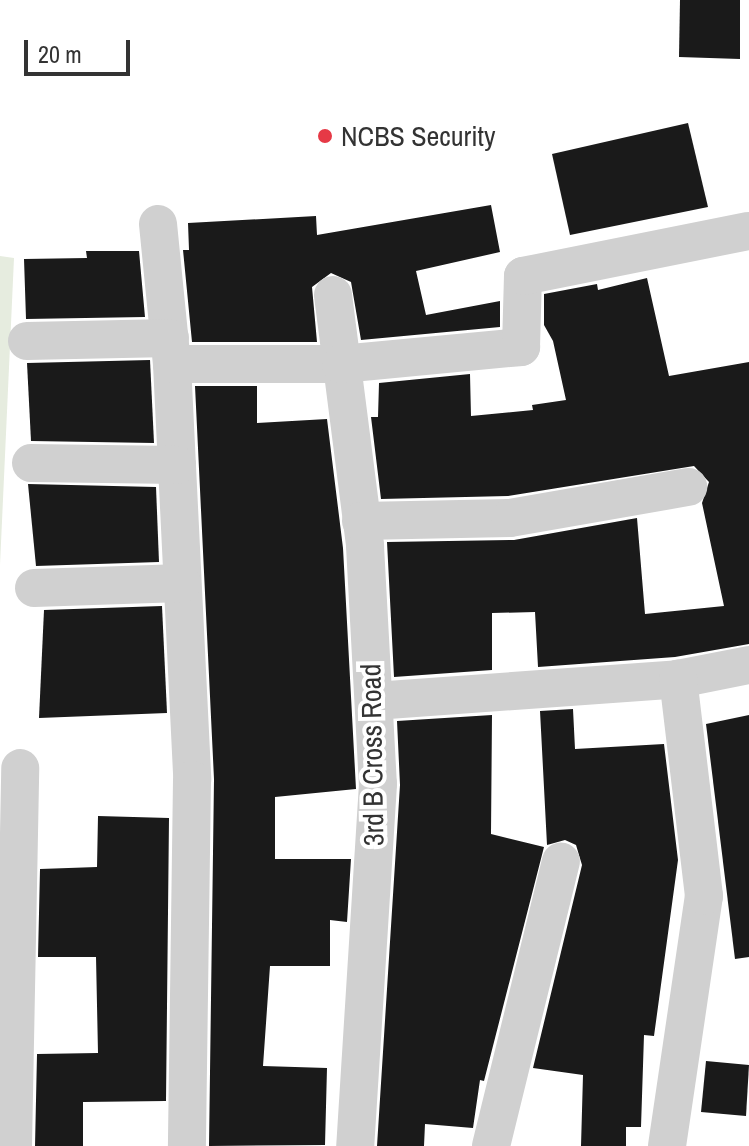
<!DOCTYPE html>
<html>
<head>
<meta charset="utf-8">
<style>
	body { margin:0 }
	#map { position:relative; width:749px; height:1146px; overflow:hidden; background:#fff; font-family:"Archivo Narrow",sans-serif }
	div>[style] { position:absolute }
	[style*='--x'] { left:calc(var(--x)*1px); top:calc(var(--y)*1px); width:calc(var(--w)*1px); rotate:calc(var(--a)*1deg) }
	.green>* { inset:0; background:#e6ecdf }
	.building>* { inset:0; background:#1a1a1a }
	.minor>* { height:38px; margin:-19px; padding:0 19px; transform-origin:19px; border-radius:19px; background:#d0d0d0 }
	.dots>* { width:22px; height:22px; translate:-50% -50%; box-sizing:border-box; border:4px solid #fff; border-radius:50% }
	span { translate:-50% -50%; white-space:nowrap; text-align:center; line-height:1.15; -webkit-text-stroke:8px #fff; paint-order:stroke }
	.poi-label { font-size:28px; color:#333 }
	.left { translate:0 -50%; text-align:left }
	.street-label { font-size:28px; color:#333 }
	.scale { position:absolute; left:24px; top:40px; width:106px; height:36px; box-sizing:border-box; border:4px solid #333; border-top:0; padding-left:10px; font-size:24px; line-height:28px; white-space:nowrap; color:#333; -webkit-text-stroke:6px #fff; paint-order:stroke }
</style>
</head>
<body>
<div id="map">
	<div class="green">
		<div style="clip-path:polygon(0 256px,14px 258px,0 565px)"></div>
	</div>
	<div class="building">
		<div style="clip-path:polygon(680px 0,740px 0,740px 59px,679px 57px)"></div>
		<div style="clip-path:polygon(688px 123px,708px 207px,570px 235px,552px 154px)"></div>
		<div style="clip-path:polygon(491px 205px,500px 252px,416px 271px,426px 315px,500px 301px,500px 327px,361px 340px,351px 282px,331px 273px,312px 287px,317px 342px,192px 342px,183px 250px,189px 250px,188px 223px,316px 216px,317px 235px)"></div>
		<div style="clip-path:polygon(86px 251px,139px 251px,145px 317px,26px 319px,24px 259px,87px 258px)"></div>
		<div style="clip-path:polygon(647px 278px,669px 376px,749px 362px,749px 644px,675px 657px,538px 667px,535px 612px,492px 613px,492px 670px,394px 677px,387px 542px,514px 540px,637px 518px,645px 614px,724px 606px,702px 503px,709px 482px,694px 466px,508px 496px,381px 499px,371px 417px,378px 417px,379px 383px,470px 374px,471px 416px,533px 410px,532px 405px,566px 400px,553px 341px,544px 325px,544px 294px,597px 284px,598px 290px)"></div>
		<div style="clip-path:polygon(150px 360px,154px 443px,31px 441px,27px 363px)"></div>
		<div style="clip-path:polygon(195px 386px,257px 386px,257px 423px,327px 419px,343px 548px,356px 789px,275px 797px,275px 859px,351px 859px,347px 922px,330px 920px,330px 966px,270px 966px,263px 1066px,327px 1068px,325px 1145px,209px 1146px,214px 779px)"></div>
		<div style="clip-path:polygon(28px 484px,156px 487px,159px 562px,36px 566px)"></div>
		<div style="clip-path:polygon(162px 606px,167px 713px,39px 718px,44px 610px)"></div>
		<div style="clip-path:polygon(573px 709px,575px 749px,664px 744px,678px 860px,654px 1036px,644px 1035px,641px 1127px,626px 1127px,626px 1146px,581px 1146px,583px 1075px,533px 1068px,582px 865px,576px 845px,565px 840px,547px 845px,540px 711px)"></div>
		<div style="clip-path:polygon(492px 715px,491px 834px,544px 847px,484px 1081px,480px 1080px,473px 1128px,425px 1124px,424px 1146px,377px 1146px,400px 785px,397px 721px)"></div>
		<div style="clip-path:polygon(749px 715px,749px 957px,735px 959px,706px 724px)"></div>
		<div style="clip-path:polygon(98px 816px,169px 818px,166px 1101px,83px 1102px,83px 1146px,35px 1146px,37px 1054px,98px 1053px,96px 957px,38px 957px,40px 869px,97px 867px)"></div>
		<div style="clip-path:polygon(706px 1061px,749px 1065px,746px 1116px,701px 1112px)"></div>
	</div>
	<div class="minor">
		<div style="--x:158;--y:224;--w:141;--a:84.3"></div>
		<div style="--x:172;--y:364;--w:416;--a:87.2"></div>
		<div style="--x:192;--y:780;--w:366;--a:90.8"></div>
		<div style="--x:333;--y:295;--w:253;--a:82.7"></div>
		<div style="--x:365;--y:546;--w:238;--a:86.9"></div>
		<div style="--x:378;--y:784;--w:363;--a:93.6"></div>
		<div style="--x:27;--y:341;--w:143;--a:-1.2"></div>
		<div style="--x:172;--y:364;--w:169;--a:0"></div>
		<div style="--x:341;--y:364;--w:181;--a:-5.4"></div>
		<div style="--x:521;--y:347;--w:71;--a:-88.4"></div>
		<div style="--x:523;--y:276;--w:230;--a:-11.3"></div>
		<div style="--x:31;--y:463;--w:146;--a:0.8"></div>
		<div style="--x:361;--y:521;--w:149;--a:-1.2"></div>
		<div style="--x:510;--y:518;--w:181;--a:-9.9"></div>
		<div style="--x:34;--y:588;--w:148;--a:-1.9"></div>
		<div style="--x:374;--y:701;--w:305;--a:-4.1"></div>
		<div style="--x:678;--y:679;--w:72;--a:-11.2"></div>
		<div style="--x:13;--y:1146;--w:378;--a:-88.9"></div>
		<div style="--x:491;--y:1146;--w:293;--a:-76.2"></div>
		<div style="--x:667;--y:1146;--w:253;--a:-81.6"></div>
		<div style="--x:704;--y:896;--w:219;--a:-96.8"></div>
	</div>
	<div class="dots">
		<div style="left:325px;top:136px;background:#e63946"></div>
	</div>
	<div class="poi-label">
		<span class="left" style="left:341px;top:136px">NCBS Security</span>
	</div>
	<div class="street-label">
		<span style="left:372px;top:755px;rotate:-91deg">3rd B Cross Road</span>
	</div>
	<div class="scale">20 m</div>
</div>
</body>
</html>
